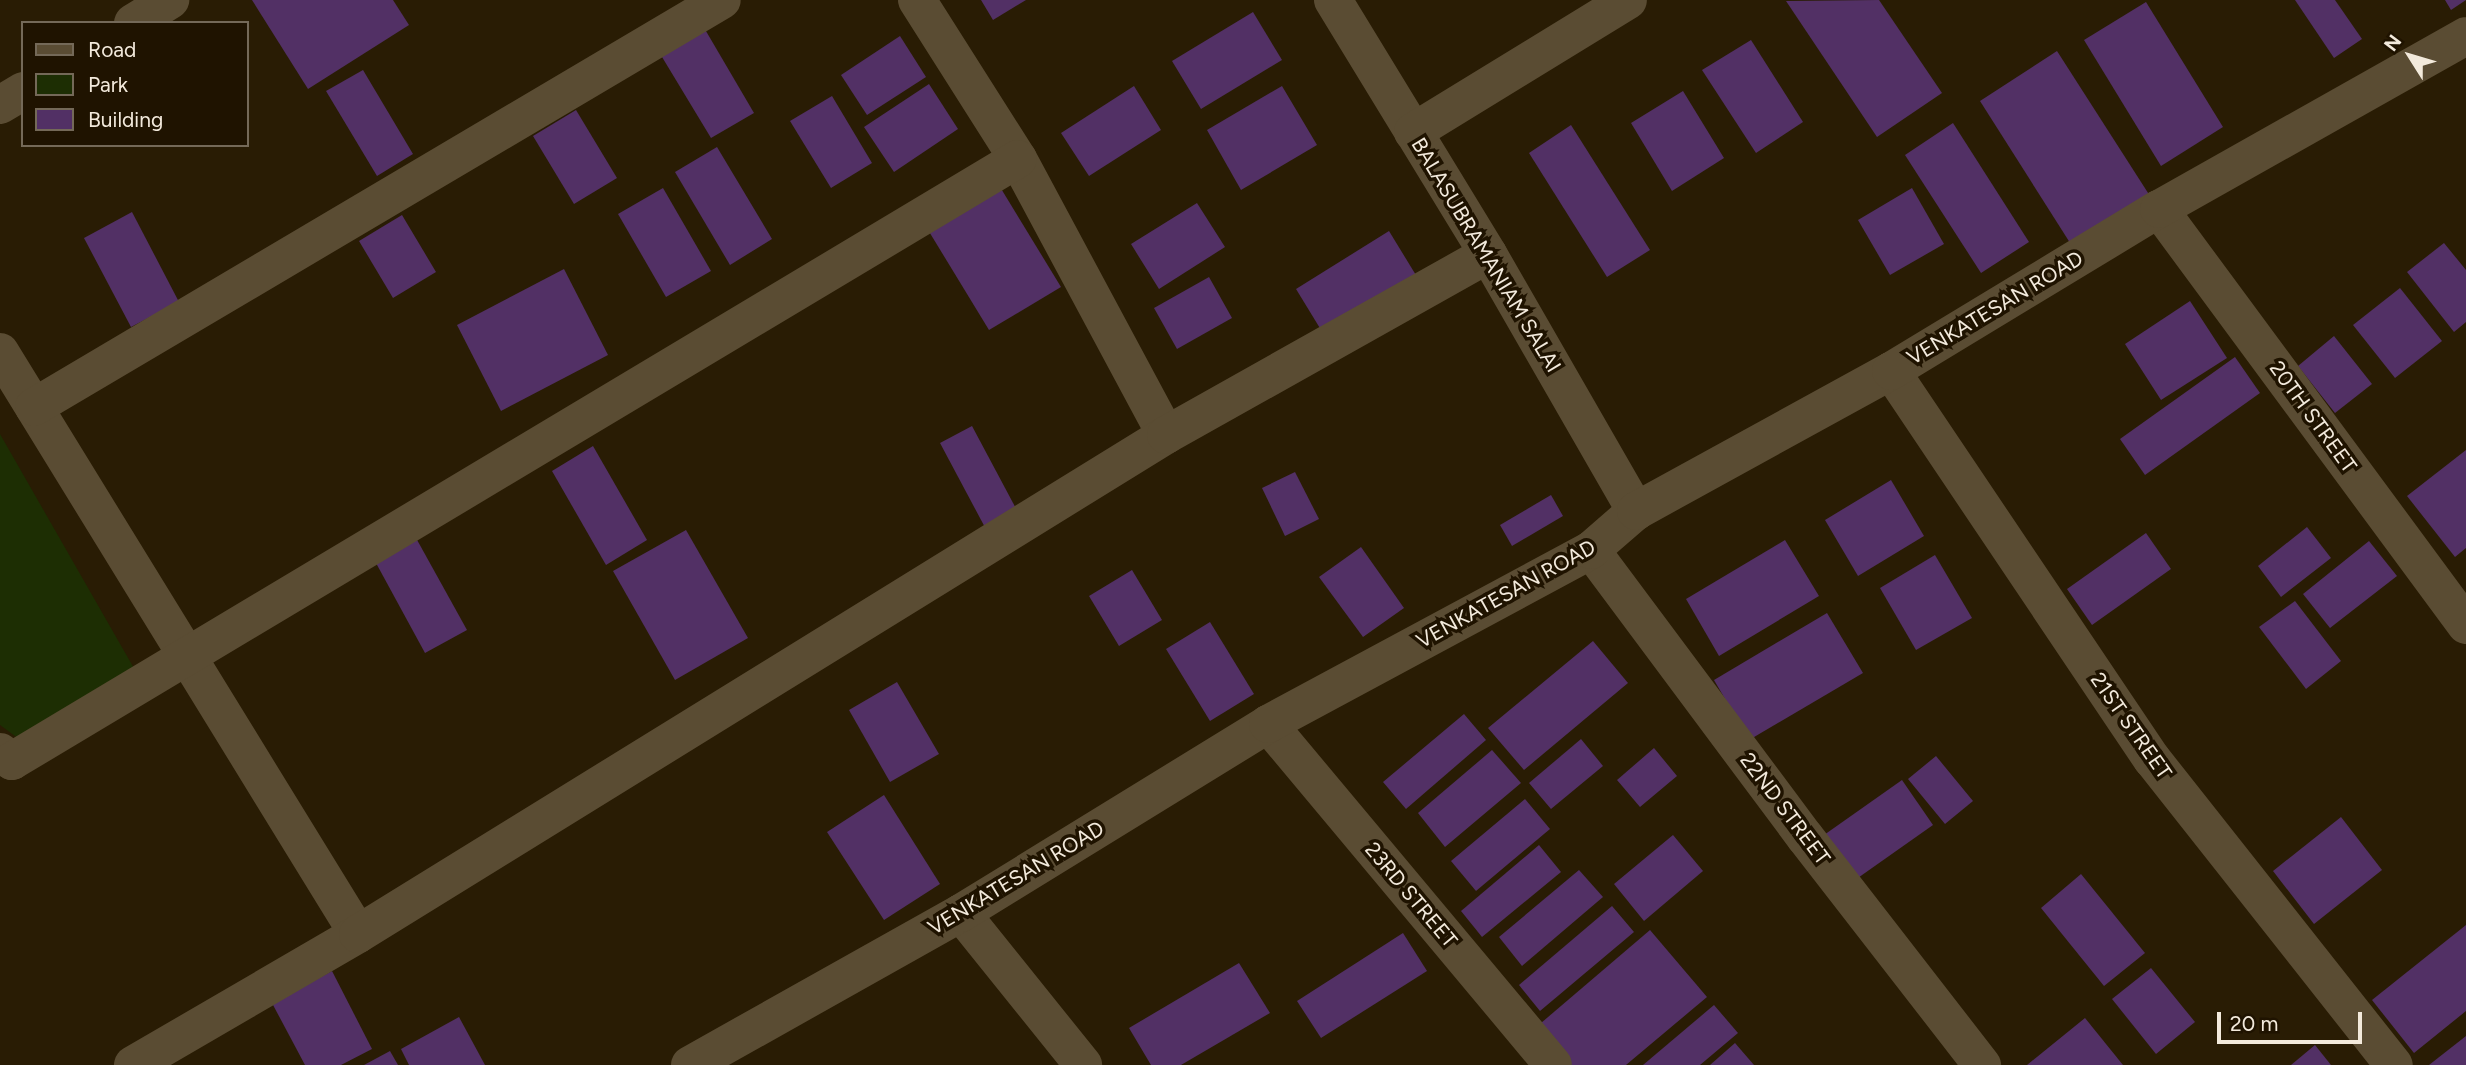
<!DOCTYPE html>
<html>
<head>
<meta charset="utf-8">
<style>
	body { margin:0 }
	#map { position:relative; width:2466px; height:1065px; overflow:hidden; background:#291c04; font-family:Figtree,sans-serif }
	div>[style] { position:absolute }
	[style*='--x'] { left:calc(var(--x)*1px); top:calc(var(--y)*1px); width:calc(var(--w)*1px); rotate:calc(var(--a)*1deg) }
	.green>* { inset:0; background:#1d2e03 }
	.building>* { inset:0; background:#523065 }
	.minor>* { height:38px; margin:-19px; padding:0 19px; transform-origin:19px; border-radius:19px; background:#5a4c33 }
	span { translate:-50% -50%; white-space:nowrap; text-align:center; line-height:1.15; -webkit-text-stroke:7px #1f1300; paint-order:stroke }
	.street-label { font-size:21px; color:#f3eadc }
	.legend { position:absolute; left:21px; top:21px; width:228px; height:126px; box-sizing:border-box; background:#1f1300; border:2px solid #746958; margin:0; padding:9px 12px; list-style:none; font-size:21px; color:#f3eadc }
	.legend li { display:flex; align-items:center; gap:14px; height:35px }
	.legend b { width:35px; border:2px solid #746958 }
	.north { position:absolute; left:2375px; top:21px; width:70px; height:70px; -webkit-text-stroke:5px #1f1300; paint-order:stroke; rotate:307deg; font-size:19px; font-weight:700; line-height:28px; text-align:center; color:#f3eadc }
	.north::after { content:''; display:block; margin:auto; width:24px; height:32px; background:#f3eadc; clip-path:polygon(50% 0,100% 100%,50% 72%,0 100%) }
	.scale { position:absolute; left:2217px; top:1012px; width:145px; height:32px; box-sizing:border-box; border:4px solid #f3eadc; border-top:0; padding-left:9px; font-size:21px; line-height:24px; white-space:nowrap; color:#f3eadc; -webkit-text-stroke:5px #1f1300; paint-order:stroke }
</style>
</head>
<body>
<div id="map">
	<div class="green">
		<div style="clip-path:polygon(0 434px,135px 670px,19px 739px,0 725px)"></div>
	</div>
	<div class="building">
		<div style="clip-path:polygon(252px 0,393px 0,409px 25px,308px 89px)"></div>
		<div style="clip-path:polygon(981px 0,1026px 0,993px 20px)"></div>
		<div style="clip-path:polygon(1879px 0,1942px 93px,1877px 137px,1786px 1px)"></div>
		<div style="clip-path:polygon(2295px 0,2335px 0,2362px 39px,2334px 58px)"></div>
		<div style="clip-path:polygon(2445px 0,2466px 0,2451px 10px)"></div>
		<div style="clip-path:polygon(2146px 2px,2223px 127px,2161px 166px,2084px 40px)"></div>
		<div style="clip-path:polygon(1253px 12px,1282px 60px,1201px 109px,1172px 61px)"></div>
		<div style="clip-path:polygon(703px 26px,754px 113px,711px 138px,659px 52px)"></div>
		<div style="clip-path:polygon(900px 36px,926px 77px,867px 115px,841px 75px)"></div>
		<div style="clip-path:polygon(1751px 40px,1803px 122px,1756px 153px,1702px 70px)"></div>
		<div style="clip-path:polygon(2057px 51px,2150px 196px,2072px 246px,1980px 101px)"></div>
		<div style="clip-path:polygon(363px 70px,413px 154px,377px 176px,326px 91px)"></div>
		<div style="clip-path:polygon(929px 84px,958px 129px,894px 172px,864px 127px)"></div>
		<div style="clip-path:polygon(1134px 86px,1161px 130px,1089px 176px,1061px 133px)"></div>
		<div style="clip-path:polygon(1282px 86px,1317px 145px,1241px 190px,1207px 130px)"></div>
		<div style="clip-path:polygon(1683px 91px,1724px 158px,1672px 191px,1631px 123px)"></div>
		<div style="clip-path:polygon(832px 96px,872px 163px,831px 188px,790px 121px)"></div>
		<div style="clip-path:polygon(576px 110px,617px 178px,574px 204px,533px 136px)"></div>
		<div style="clip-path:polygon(1953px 123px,2029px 242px,1981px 273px,1905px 155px)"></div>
		<div style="clip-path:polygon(1571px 125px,1650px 250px,1607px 277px,1529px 153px)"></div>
		<div style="clip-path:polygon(717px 147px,772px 239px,730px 265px,675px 172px)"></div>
		<div style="clip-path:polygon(997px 182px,1061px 287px,989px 330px,925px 225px)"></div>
		<div style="clip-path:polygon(663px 188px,711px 271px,666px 297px,618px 214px)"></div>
		<div style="clip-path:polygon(1912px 188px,1944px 244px,1890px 275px,1858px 220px)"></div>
		<div style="clip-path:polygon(1197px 203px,1225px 247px,1159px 289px,1131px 244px)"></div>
		<div style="clip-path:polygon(132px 212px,179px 302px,131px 327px,84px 238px)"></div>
		<div style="clip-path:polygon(402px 215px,436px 272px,393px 298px,359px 241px)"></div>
		<div style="clip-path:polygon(1389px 231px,1422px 285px,1329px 343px,1296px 289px)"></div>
		<div style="clip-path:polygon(2444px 243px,2466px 270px,2466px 322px,2454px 332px,2407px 272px)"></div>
		<div style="clip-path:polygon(564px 269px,608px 355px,501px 411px,457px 325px)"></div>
		<div style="clip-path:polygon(1209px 277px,1232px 318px,1177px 349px,1154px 308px)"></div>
		<div style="clip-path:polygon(2400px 288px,2442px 341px,2395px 378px,2353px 325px)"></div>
		<div style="clip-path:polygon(2190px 301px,2227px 358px,2161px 400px,2125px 344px)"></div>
		<div style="clip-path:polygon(2334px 336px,2372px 384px,2335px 413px,2298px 366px)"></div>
		<div style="clip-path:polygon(2235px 357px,2260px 393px,2145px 475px,2120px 439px)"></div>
		<div style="clip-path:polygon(972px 426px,1020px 516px,988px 533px,940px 443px)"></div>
		<div style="clip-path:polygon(593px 446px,647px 540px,606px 565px,552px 471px)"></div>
		<div style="clip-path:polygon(2466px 450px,2466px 548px,2455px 557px,2407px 496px)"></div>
		<div style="clip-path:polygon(1295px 472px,1319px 519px,1285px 536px,1262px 488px)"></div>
		<div style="clip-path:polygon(1891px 480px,1924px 536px,1858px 576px,1825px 520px)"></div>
		<div style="clip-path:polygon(1551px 495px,1563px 516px,1512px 546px,1500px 525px)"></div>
		<div style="clip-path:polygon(2307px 527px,2331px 558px,2281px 597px,2258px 566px)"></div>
		<div style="clip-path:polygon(411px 529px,467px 630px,425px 653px,370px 552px)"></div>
		<div style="clip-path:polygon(686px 530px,748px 638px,675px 680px,613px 571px)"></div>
		<div style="clip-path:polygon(2146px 533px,2171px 569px,2092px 625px,2067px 589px)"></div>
		<div style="clip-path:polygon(1785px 540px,1819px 596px,1719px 656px,1686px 599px)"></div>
		<div style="clip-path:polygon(2369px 541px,2397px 576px,2330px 628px,2303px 594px)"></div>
		<div style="clip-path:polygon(1361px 547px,1404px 608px,1363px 637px,1319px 577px)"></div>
		<div style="clip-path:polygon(1935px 555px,1972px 618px,1916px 650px,1880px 588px)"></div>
		<div style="clip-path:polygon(1132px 570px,1162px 620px,1119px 646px,1089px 596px)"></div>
		<div style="clip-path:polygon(2295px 601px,2341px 661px,2306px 689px,2259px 627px)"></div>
		<div style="clip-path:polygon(1827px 613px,1863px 673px,1749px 740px,1714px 680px)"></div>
		<div style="clip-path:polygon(1210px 622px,1254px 694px,1210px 721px,1166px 649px)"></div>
		<div style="clip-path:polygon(1593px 641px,1628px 683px,1524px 770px,1488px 728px)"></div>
		<div style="clip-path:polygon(897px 682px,939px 754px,890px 782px,849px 710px)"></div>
		<div style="clip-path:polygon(1464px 714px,1486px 740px,1406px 809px,1383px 782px)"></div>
		<div style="clip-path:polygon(1581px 739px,1603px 766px,1551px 809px,1529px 783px)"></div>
		<div style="clip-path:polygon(1654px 748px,1677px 776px,1640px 807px,1617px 780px)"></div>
		<div style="clip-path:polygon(1492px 750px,1521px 783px,1445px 847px,1418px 813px)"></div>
		<div style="clip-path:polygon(1936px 756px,1973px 801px,1945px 824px,1908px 779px)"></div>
		<div style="clip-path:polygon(1902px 780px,1933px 825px,1855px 880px,1824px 835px)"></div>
		<div style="clip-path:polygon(884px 795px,940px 884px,884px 920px,827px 832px)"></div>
		<div style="clip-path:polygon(1525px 799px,1550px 829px,1476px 891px,1451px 861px)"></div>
		<div style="clip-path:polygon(2341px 817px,2382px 870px,2314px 924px,2273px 871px)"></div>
		<div style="clip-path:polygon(1673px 835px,1703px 871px,1644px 921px,1614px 884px)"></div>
		<div style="clip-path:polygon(1539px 845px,1561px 872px,1482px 937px,1461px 911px)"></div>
		<div style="clip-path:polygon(1579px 870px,1603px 897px,1522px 966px,1499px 937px)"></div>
		<div style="clip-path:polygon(2081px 874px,2145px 953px,2104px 986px,2041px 908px)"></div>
		<div style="clip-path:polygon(1612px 906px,1634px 932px,1540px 1011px,1519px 985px)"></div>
		<div style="clip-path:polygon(2466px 925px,2466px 1011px,2414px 1053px,2372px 1000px)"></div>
		<div style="clip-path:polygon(1650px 930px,1707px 997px,1626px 1065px,1563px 1065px,1534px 1029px)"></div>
		<div style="clip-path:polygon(1403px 933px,1427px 971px,1321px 1038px,1297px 1001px)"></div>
		<div style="clip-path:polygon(1239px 963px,1270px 1013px,1181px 1065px,1151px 1065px,1129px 1028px)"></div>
		<div style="clip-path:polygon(2151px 968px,2195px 1022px,2156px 1054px,2112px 999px)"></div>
		<div style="clip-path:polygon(332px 971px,372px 1049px,341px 1065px,305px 1065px,272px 1003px)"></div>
		<div style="clip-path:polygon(1714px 1005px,1738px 1033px,1700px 1065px,1643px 1065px)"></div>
		<div style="clip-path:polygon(459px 1017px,485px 1065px,409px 1065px,401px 1049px)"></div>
		<div style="clip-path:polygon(2085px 1018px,2123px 1065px,2027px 1065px)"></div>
		<div style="clip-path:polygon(2466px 1036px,2466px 1065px,2429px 1065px)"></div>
		<div style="clip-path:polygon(1735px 1043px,1754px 1065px,1710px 1065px)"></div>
		<div style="clip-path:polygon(2315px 1045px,2331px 1065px,2291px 1065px)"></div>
		<div style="clip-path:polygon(390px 1051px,398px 1065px,364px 1065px)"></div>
	</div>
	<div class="minor">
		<div style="--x:917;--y:0;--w:188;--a:57.6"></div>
		<div style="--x:1018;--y:159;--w:313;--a:61.8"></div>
		<div style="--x:1333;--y:0;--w:298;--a:58.6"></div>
		<div style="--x:1488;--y:254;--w:297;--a:60.1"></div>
		<div style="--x:133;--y:23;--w:44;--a:-31.9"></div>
		<div style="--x:0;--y:105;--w:27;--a:-31"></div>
		<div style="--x:1413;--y:132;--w:252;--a:-31.5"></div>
		<div style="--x:2159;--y:209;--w:517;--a:53.57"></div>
		<div style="--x:0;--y:352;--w:683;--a:58.4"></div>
		<div style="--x:1891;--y:371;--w:468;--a:56.1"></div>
		<div style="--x:2152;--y:759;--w:390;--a:51.7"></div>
		<div style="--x:34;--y:407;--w:799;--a:-30.61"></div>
		<div style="--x:1591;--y:550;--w:358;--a:53.3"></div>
		<div style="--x:1805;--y:837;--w:289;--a:52.2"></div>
		<div style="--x:1268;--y:724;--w:444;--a:50.1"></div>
		<div style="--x:0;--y:752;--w:15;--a:37"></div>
		<div style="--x:12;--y:761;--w:1172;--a:-30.9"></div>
		<div style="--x:961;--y:913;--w:195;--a:51.2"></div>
		<div style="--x:133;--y:1065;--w:260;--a:-30.2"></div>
		<div style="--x:358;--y:934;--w:950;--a:-31.7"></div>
		<div style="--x:1166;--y:435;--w:369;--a:-29.3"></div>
		<div style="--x:690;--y:1065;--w:311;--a:-29.3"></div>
		<div style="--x:961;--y:913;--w:361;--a:-31.6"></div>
		<div style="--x:1268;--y:724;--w:367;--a:-28.3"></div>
		<div style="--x:1591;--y:550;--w:60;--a:-40.9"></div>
		<div style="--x:1636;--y:511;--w:291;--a:-28.8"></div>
		<div style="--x:1891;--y:371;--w:313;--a:-31.2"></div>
		<div style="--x:2159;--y:209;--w:352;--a:-29.4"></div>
	</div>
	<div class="street-label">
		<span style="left:1486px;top:255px;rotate:59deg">BALASUBRAMANIAM SALAI</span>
		<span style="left:1995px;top:308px;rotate:-31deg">VENKATESAN ROAD</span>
		<span style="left:2313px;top:417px;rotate:54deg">20TH STREET</span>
		<span style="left:1506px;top:594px;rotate:-29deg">VENKATESAN ROAD</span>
		<span style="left:2131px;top:726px;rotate:55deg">21ST STREET</span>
		<span style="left:1785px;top:809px;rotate:53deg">22ND STREET</span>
		<span style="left:1016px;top:878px;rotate:-31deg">VENKATESAN ROAD</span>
		<span style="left:1411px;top:895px;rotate:50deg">23RD STREET</span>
	</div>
	<ul class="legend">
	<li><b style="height:9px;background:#5a4c33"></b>Road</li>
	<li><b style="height:19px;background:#1d2e03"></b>Park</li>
	<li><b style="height:19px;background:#523065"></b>Building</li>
	</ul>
	<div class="north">N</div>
	<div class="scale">20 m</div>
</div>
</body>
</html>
